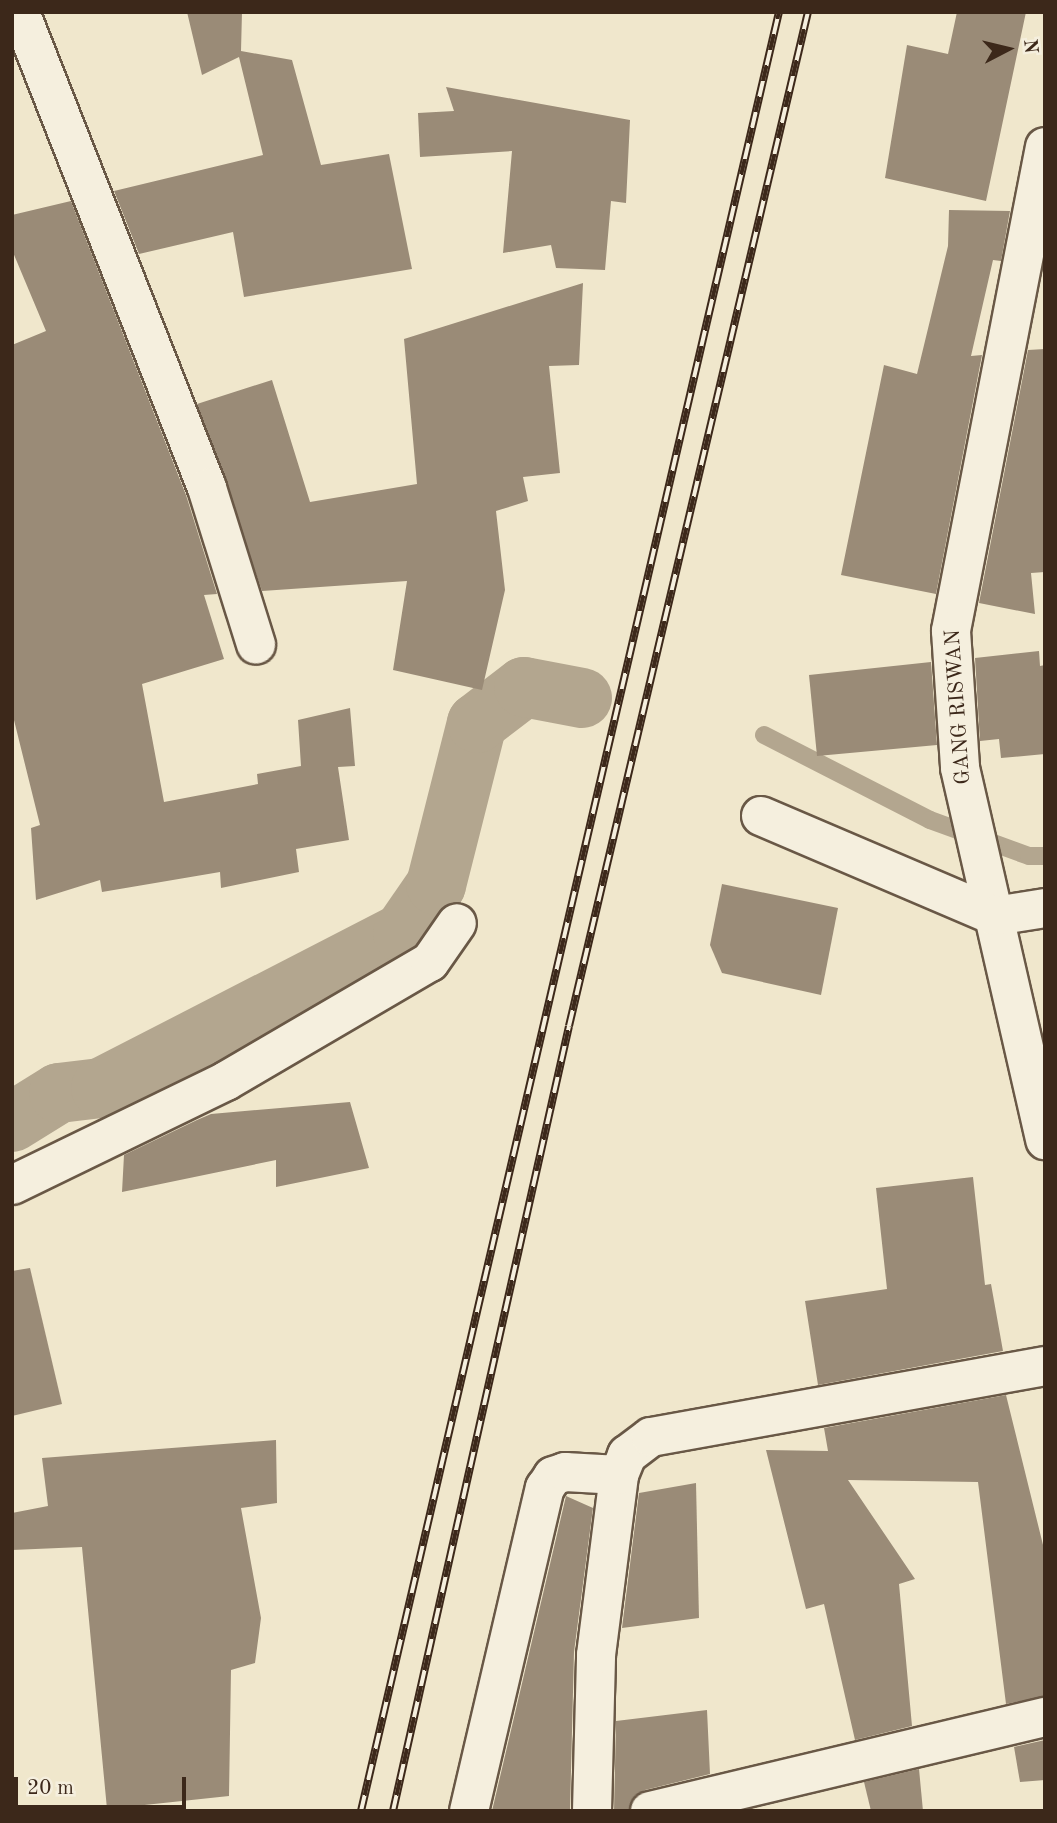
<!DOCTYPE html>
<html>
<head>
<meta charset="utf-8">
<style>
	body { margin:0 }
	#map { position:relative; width:1057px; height:1823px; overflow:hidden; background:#f0e7cc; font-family:"Old Standard TT",serif }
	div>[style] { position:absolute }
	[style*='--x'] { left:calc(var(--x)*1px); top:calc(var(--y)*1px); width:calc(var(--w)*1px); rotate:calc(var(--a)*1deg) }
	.stream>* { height:18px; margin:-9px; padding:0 9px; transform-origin:9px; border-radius:9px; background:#b3a68f }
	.canal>* { height:60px; margin:-30px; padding:0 30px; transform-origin:30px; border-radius:30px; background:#b3a68f }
	.building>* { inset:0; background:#9a8b77 }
	.roads { filter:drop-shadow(2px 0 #695846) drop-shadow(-2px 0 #695846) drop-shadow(0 2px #695846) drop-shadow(0 -2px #695846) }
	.minor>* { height:38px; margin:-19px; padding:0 19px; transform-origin:19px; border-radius:19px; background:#f5efde }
	.rail>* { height:8px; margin-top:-4px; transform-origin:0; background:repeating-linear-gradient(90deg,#f5efde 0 16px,#3c281a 0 32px); box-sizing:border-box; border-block:2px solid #3c281a }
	span { translate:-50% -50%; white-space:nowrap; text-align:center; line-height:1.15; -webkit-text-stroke:5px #f5efde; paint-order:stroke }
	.street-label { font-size:21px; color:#3c281a }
	.frame { position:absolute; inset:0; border:14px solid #3c281a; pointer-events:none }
	.north { position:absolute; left:973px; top:14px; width:70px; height:70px; -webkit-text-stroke:5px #f5efde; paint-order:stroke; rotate:83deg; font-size:19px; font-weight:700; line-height:28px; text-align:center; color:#3c281a }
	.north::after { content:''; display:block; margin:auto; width:24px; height:32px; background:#3c281a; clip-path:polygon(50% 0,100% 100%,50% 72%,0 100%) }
	.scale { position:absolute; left:14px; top:1777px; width:172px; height:32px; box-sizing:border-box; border:4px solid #3c281a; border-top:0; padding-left:9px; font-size:21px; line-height:24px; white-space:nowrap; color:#3c281a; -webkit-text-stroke:5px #f5efde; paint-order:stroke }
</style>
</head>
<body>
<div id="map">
	<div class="stream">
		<div style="--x:764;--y:735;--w:186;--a:27.1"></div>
		<div style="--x:930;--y:820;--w:105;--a:20"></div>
		<div style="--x:1029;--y:856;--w:16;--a:0"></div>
	</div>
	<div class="canal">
		<div style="--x:12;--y:1122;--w:55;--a:-31.7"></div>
		<div style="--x:59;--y:1093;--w:42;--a:-6.8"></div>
		<div style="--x:101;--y:1088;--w:339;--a:-27.2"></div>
		<div style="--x:403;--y:933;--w:58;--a:-55.5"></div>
		<div style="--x:436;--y:885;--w:167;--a:-75.8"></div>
		<div style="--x:477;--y:723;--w:59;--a:-37.5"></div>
		<div style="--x:524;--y:687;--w:59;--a:10.7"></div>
	</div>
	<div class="building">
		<div style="clip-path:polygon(187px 12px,242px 12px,241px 51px,292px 60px,321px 165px,389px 154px,412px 269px,244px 297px,233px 232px,139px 254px,114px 191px,263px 155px,239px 57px,202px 75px)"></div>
		<div style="clip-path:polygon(957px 12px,1026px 12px,986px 201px,885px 178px,907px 45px,948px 54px)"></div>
		<div style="clip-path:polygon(446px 87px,630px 120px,626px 203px,611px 201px,605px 270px,556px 268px,551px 245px,503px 253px,512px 151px,420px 157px,418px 113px,454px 111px)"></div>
		<div style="clip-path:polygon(71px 201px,186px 495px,217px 594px,204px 595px,224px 659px,142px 684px,164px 802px,258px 784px,257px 774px,301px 766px,298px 720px,350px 708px,355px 766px,338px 767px,349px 840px,296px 849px,299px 872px,221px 888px,220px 872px,102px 892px,100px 880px,36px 900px,31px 828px,40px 825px,12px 712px,12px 345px,46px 331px,12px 250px,12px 215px)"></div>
		<div style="clip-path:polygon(949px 210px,1010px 211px,1001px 261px,993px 260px,971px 356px,982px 355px,936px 594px,841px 575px,884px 365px,917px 374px,948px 246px)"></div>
		<div style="clip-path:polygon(583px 283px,579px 365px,549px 366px,560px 473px,523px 477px,528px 501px,496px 511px,505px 590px,482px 690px,393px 670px,407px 581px,262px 591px,197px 404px,272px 380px,310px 502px,417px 484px,404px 339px)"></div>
		<div style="clip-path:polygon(1045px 349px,1045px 572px,1031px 573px,1035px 614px,979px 603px,1028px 350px)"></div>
		<div style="clip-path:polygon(1039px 651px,1040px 666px,1045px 665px,1045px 754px,1001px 758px,999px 739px,980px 741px,975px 658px)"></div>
		<div style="clip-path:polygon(931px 662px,937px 745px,817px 756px,809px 675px)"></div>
		<div style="clip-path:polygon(722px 884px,838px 908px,821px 995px,722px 973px,710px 945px)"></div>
		<div style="clip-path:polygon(350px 1102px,369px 1168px,276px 1187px,276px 1160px,122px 1192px,124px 1155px,197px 1120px,211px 1114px)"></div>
		<div style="clip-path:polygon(973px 1177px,985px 1285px,991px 1284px,1003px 1351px,818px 1385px,805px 1301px,887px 1289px,876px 1188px)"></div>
		<div style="clip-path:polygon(30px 1268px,62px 1404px,12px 1416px,12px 1271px)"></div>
		<div style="clip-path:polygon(1006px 1395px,1045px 1553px,1045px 1696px,1006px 1704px,978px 1482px,848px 1480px,915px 1579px,899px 1584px,912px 1726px,855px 1740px,824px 1604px,806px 1609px,766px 1450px,828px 1451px,824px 1428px)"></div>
		<div style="clip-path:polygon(276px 1440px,277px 1503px,241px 1508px,261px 1618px,255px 1663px,231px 1670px,229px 1796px,107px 1809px,82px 1547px,12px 1550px,12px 1513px,48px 1506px,42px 1458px)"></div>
		<div style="clip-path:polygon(696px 1483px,699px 1618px,622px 1628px,639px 1493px)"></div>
		<div style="clip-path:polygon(566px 1496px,593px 1508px,574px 1652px,570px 1811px,492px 1811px)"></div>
		<div style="clip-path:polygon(707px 1710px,710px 1774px,645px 1790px,635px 1796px,629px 1811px,614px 1811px,616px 1721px)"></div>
		<div style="clip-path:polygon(1045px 1740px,1045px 1780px,1020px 1782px,1014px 1747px)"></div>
		<div style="clip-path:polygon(919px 1769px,923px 1811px,871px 1811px,864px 1782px)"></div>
	</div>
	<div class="roads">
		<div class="minor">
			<div style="--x:20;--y:12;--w:511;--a:68.55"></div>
			<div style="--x:207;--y:488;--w:164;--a:72.6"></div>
			<div style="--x:1045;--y:147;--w:493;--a:101"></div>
			<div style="--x:951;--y:631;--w:137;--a:86.2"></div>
			<div style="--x:960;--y:768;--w:382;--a:77.1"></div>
			<div style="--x:761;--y:816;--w:254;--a:23.1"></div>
			<div style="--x:995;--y:916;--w:51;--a:-9.1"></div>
			<div style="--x:12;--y:1185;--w:238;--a:-25.9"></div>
			<div style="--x:226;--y:1081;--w:236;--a:-30.3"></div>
			<div style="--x:430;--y:962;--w:47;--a:-55.3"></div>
			<div style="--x:469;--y:1811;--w:332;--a:-76.8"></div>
			<div style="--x:545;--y:1488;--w:14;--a:-56"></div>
			<div style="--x:553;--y:1476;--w:13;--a:-18"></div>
			<div style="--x:565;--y:1472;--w:54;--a:3.2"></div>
			<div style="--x:592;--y:1811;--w:156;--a:-88.5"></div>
			<div style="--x:596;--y:1655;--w:181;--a:-82.7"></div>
			<div style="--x:619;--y:1475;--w:22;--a:-68"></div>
			<div style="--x:627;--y:1455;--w:30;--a:-37"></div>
			<div style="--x:651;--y:1437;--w:400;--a:-10.2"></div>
			<div style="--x:650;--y:1811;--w:406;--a:-13.4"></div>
		</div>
	</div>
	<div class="rail">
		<div style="--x:361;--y:1811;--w:1847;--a:-76.92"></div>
		<div style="--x:393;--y:1811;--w:804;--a:-77.36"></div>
		<div style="--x:569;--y:1026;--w:1042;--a:-76.74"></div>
	</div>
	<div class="street-label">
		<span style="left:959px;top:707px;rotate:-94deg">GANG RISWAN</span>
	</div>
	<div class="frame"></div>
	<div class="north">N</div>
	<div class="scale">20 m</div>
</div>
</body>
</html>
